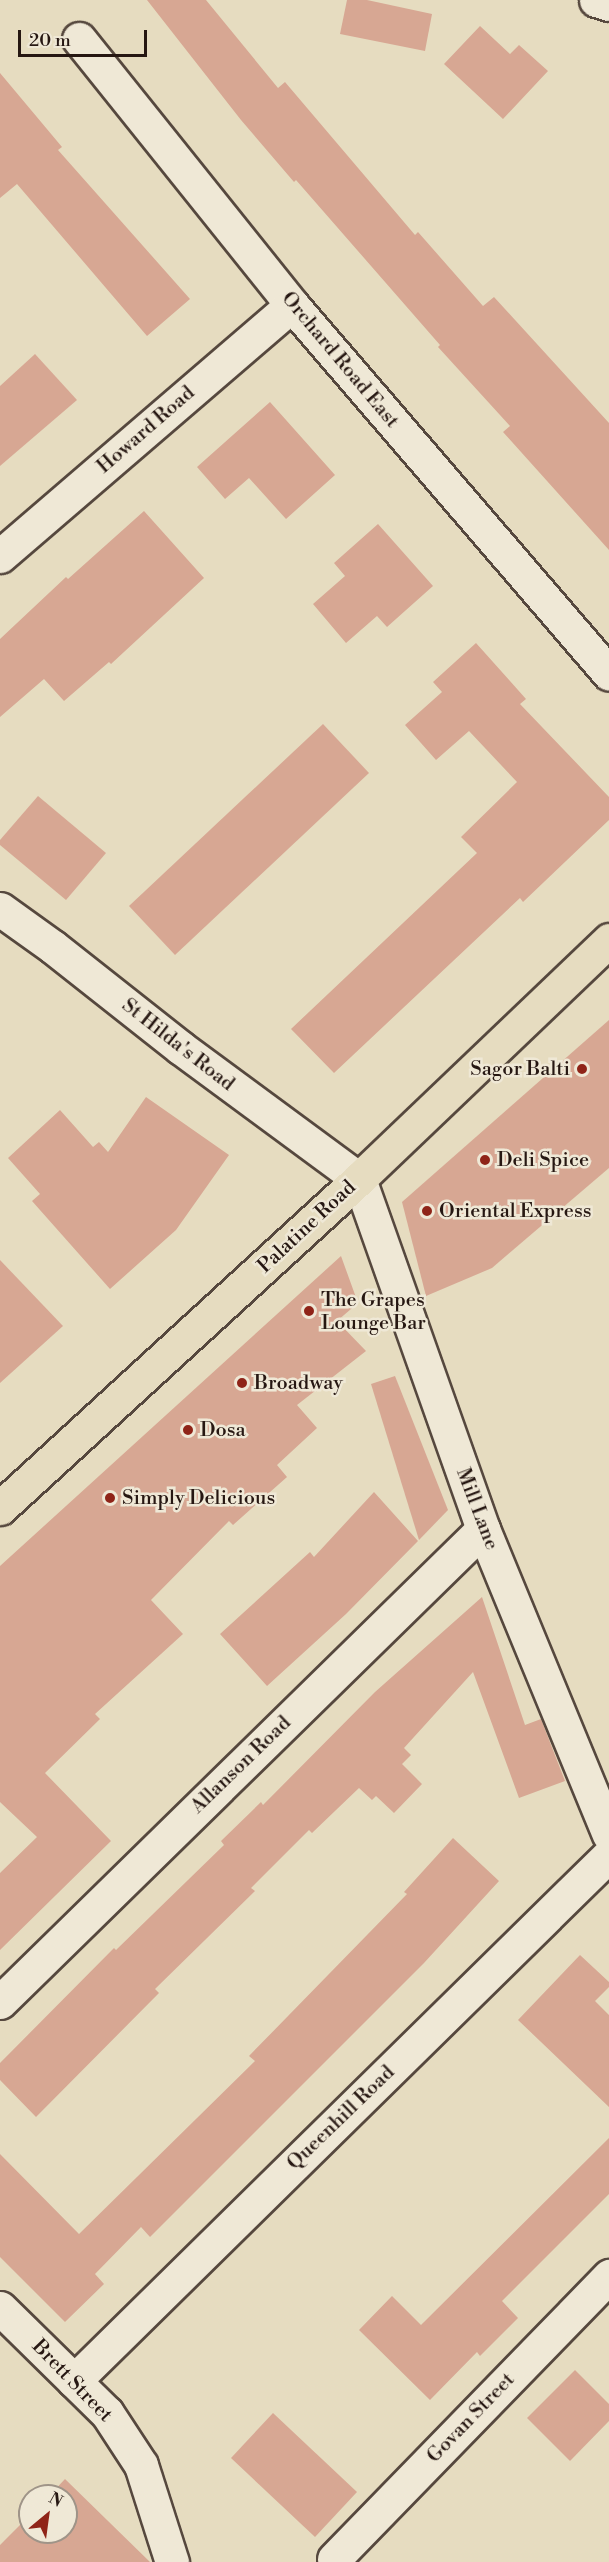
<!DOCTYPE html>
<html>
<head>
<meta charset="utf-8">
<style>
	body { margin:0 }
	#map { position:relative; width:609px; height:2562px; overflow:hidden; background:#e6dcc0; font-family:"Libre Bodoni",serif }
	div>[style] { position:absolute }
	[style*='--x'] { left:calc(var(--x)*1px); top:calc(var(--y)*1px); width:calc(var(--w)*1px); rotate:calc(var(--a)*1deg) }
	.building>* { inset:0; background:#d7a793 }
	.roads { filter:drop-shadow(2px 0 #56483e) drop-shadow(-2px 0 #56483e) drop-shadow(0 2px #56483e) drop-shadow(0 -2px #56483e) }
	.minor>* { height:33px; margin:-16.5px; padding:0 16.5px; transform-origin:16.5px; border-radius:16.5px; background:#efe8d6 }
	.major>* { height:33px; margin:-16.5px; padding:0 16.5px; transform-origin:16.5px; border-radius:16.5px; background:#e6dcc0 }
	.dots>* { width:16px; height:16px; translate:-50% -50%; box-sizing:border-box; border:3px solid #efe8d6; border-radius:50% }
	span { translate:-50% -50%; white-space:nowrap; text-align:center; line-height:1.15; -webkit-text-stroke:5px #efe8d6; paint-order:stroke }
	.street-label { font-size:20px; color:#261712 }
	.poi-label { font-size:20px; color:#261712 }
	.right { translate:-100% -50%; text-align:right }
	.left { translate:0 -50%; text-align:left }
	.north { position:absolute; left:18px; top:2484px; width:60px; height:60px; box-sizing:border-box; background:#efe8d6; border:2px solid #9f9488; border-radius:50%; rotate:29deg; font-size:16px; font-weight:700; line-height:24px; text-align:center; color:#261712 }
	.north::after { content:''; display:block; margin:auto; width:21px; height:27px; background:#8f2418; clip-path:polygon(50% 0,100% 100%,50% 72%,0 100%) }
	.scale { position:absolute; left:18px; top:30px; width:129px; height:27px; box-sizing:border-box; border:3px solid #261712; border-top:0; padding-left:8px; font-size:18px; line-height:21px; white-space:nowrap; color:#261712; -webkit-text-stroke:4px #efe8d6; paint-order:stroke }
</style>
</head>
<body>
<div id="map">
	<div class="building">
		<div style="clip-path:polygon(147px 0,206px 0,278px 88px,285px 82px,415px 235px,418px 232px,483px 306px,494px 297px,609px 423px,609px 550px,503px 432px,510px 426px,438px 347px,440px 345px,296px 180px,294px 182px,241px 120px)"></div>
		<div style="clip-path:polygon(347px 0,367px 0,432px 14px,425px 51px,340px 34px)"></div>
		<div style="clip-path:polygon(480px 26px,510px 54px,519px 45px,548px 71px,503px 119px,444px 64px)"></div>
		<div style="clip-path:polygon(0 73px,62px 147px,58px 150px,190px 299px,147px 336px,17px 184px,0 198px)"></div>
		<div style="clip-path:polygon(35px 354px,77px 400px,0 466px,0 386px)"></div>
		<div style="clip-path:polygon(270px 402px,335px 475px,286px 519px,249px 478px,225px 499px,197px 467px)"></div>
		<div style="clip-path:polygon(144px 511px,204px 578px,111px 664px,109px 662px,64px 701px,44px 679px,0 717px,0 639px,66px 577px,68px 579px)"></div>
		<div style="clip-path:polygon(378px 524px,433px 586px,387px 627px,377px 616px,346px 643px,313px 604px,345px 576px,334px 563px)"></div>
		<div style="clip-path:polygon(476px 643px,526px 699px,520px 704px,609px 797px,609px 820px,523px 902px,520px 898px,334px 1073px,291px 1029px,477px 853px,461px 837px,517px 782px,469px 731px,436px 760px,405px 725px,442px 692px,433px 682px)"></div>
		<div style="clip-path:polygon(323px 724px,369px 773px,175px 955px,129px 906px)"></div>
		<div style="clip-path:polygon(38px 796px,106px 853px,66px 900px,0 845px,0 840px)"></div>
		<div style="clip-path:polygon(609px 1020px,609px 1168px,492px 1268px,426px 1296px,402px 1202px)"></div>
		<div style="clip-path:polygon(146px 1097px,229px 1155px,176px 1230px,110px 1289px,32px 1201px,40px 1194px,8px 1158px,60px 1110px,93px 1147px,99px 1142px,108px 1152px)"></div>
		<div style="clip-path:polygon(341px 1256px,358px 1303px,337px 1321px,366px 1351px,297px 1405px,317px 1428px,277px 1465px,287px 1477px,233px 1525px,229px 1521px,151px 1600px,183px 1634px,95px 1714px,100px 1719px,45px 1773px,111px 1841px,0 1950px,0 1873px,37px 1837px,0 1802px,0 1566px)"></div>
		<div style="clip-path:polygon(0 1260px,63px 1326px,0 1383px)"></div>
		<div style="clip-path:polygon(395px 1376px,448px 1510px,419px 1540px,371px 1384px)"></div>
		<div style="clip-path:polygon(374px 1492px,418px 1541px,346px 1614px,267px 1686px,220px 1634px,310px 1552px,314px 1557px)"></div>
		<div style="clip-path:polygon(482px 1597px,525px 1725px,541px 1719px,565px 1781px,519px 1798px,473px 1672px,404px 1748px,411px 1755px,402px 1764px,422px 1784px,394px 1813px,376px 1796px,372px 1800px,359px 1788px,312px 1833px,309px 1830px,251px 1888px,255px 1891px,155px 1989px,159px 1993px,36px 2117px,0 2080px,0 2063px,114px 1948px,116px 1950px,224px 1845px,221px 1841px,261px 1802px,263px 1805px,375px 1692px)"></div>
		<div style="clip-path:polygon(453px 1838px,499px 1881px,424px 1963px,150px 2237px,141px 2227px,95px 2274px,104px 2284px,65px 2322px,0 2257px,0 2154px,79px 2234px,255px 2061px,249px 2056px,407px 1894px,404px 1892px)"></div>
		<div style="clip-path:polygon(580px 1955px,609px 1982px,609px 1987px,595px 2001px,609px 2015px,609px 2107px,518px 2020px)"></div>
		<div style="clip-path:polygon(609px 2138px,609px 2194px,502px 2301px,518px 2318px,480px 2356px,477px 2352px,430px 2400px,359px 2330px,392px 2296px,421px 2325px)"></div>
		<div style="clip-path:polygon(575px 2370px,609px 2404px,609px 2421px,570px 2461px,527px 2418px)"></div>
		<div style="clip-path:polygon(273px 2413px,357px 2492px,315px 2537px,231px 2458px)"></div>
		<div style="clip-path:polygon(65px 2479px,150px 2562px,0 2562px,0 2545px,30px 2515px,30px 2532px,66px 2532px,66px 2496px,49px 2496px)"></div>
	</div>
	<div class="roads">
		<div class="minor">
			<div style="--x:596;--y:0;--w:14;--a:17"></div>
			<div style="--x:79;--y:39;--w:341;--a:51.3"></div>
			<div style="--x:292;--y:305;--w:486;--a:49.3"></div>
			<div style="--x:0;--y:556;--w:385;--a:-40.7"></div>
			<div style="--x:0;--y:909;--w:65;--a:35.6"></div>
			<div style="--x:53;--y:947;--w:163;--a:38.3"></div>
			<div style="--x:181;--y:1048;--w:221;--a:36.4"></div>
			<div style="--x:359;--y:1179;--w:371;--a:70.5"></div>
			<div style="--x:483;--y:1529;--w:330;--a:67.6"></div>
			<div style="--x:0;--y:2002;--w:676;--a:-44.4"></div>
			<div style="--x:0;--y:2308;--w:150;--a:44.5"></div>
			<div style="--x:107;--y:2413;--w:62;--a:56.8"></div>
			<div style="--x:141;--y:2465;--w:102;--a:72.3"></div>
			<div style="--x:74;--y:2381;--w:750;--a:-44.51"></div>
			<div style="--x:334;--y:2559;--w:395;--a:-45.8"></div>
		</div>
		<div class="major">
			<div style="--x:0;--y:1508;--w:487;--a:-42.5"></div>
			<div style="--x:359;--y:1179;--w:346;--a:-43.7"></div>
		</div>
	</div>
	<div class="dots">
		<div style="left:582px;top:1069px;background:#8f2418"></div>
		<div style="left:485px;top:1160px;background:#8f2418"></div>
		<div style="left:427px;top:1211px;background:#8f2418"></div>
		<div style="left:309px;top:1311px;background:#8f2418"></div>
		<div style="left:242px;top:1383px;background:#8f2418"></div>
		<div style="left:188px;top:1430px;background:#8f2418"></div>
		<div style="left:110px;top:1498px;background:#8f2418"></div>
	</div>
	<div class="street-label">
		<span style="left:340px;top:360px;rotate:50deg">Orchard Road East</span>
		<span style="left:146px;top:430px;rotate:-41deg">Howard Road</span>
		<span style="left:178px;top:1045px;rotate:38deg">St Hilda's Road</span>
		<span style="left:307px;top:1227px;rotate:-43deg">Palatine Road</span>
		<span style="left:477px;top:1509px;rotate:69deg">Mill Lane</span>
		<span style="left:241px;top:1765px;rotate:-44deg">Allanson Road</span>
		<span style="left:341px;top:2118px;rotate:-44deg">Queenhill Road</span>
		<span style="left:72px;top:2381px;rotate:46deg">Brett Street</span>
		<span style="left:471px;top:2418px;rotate:-46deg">Govan Street</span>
	</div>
	<div class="poi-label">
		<span class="right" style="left:570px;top:1069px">Sagor Balti</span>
		<span class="left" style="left:497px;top:1160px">Deli Spice</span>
		<span class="left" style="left:439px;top:1211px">Oriental Express</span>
		<span class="left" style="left:321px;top:1312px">The Grapes<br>Lounge Bar</span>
		<span class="left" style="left:254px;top:1383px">Broadway</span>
		<span class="left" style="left:200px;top:1430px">Dosa</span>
		<span class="left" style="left:122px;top:1498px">Simply Delicious</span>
	</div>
	<div class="north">N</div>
	<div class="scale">20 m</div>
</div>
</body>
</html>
